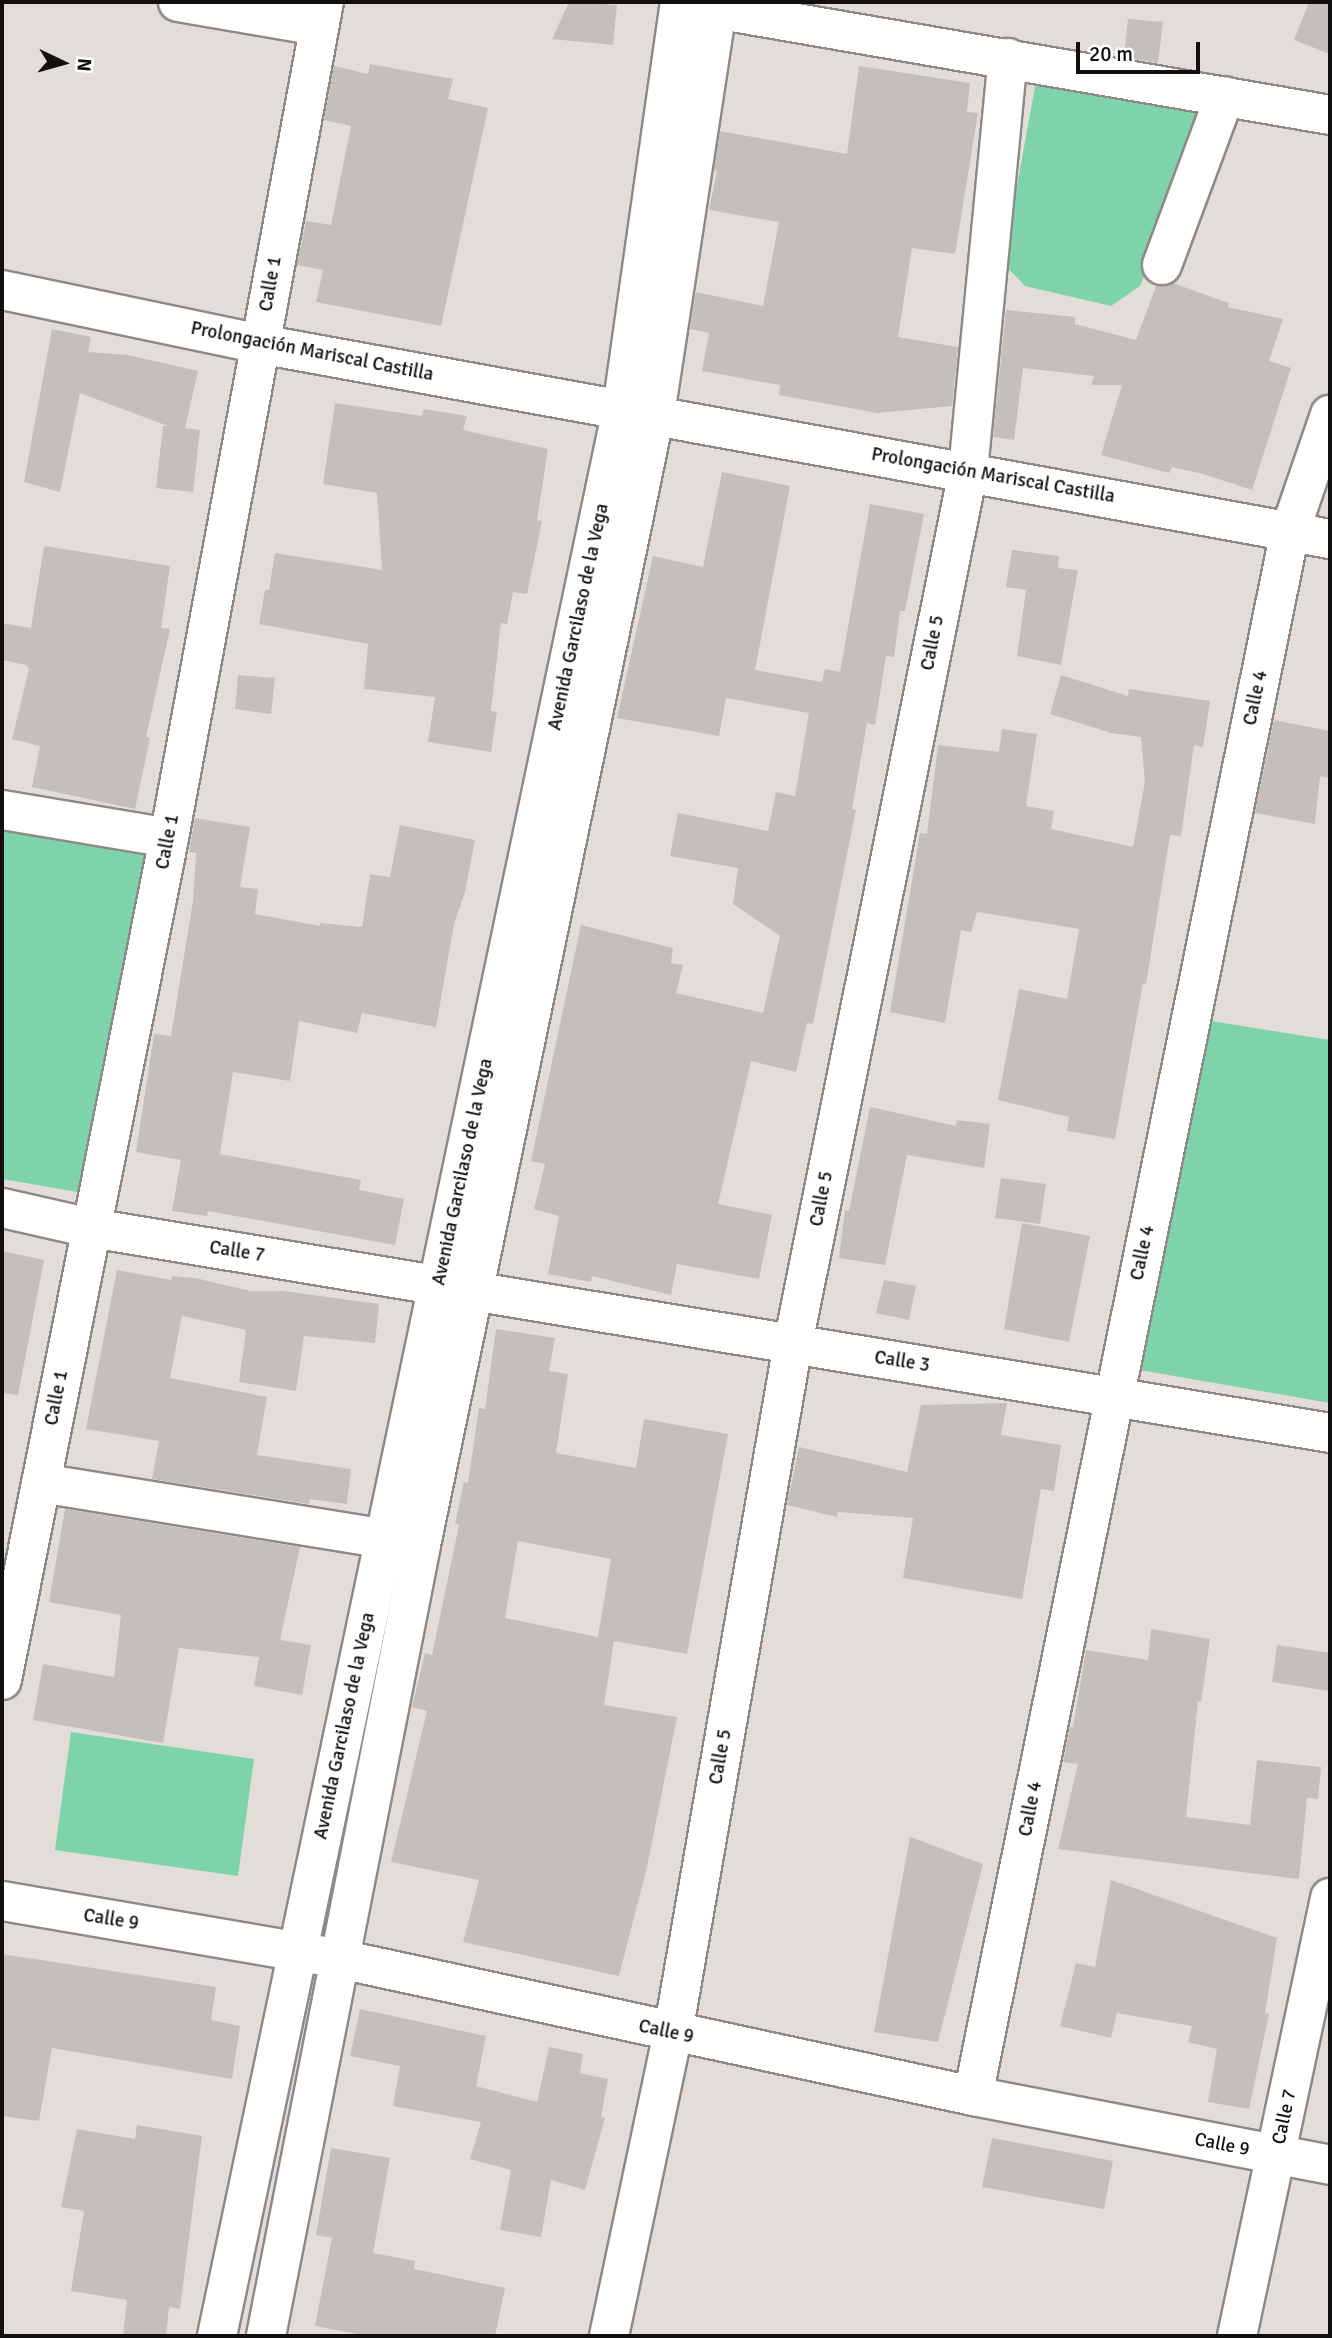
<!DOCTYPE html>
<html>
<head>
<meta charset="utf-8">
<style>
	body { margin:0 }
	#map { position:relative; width:1332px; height:2338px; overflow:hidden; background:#e3ddda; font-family:Signika,sans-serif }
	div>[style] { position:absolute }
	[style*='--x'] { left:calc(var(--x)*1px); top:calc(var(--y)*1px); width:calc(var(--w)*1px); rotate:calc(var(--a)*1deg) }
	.green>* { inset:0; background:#7ed3ab }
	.building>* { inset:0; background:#c5bfbb }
	.roads { filter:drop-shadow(2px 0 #8f8986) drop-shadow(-2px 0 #8f8986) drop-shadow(0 2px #8f8986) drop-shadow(0 -2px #8f8986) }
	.minor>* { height:38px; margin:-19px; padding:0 19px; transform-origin:19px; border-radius:19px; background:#fff }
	span { translate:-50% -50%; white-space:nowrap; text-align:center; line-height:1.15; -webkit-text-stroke:6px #fff; paint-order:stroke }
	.street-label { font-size:19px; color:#12100f }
	.frame { position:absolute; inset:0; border:4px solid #12100f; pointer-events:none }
	.north { position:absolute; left:28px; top:28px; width:70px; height:70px; -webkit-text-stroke:5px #fff; paint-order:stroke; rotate:95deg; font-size:19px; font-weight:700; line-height:28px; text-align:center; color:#12100f }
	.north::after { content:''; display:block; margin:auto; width:24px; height:32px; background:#12100f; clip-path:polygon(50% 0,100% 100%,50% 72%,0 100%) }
	.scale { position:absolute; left:1076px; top:42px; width:124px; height:32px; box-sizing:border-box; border:4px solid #12100f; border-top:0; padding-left:9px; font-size:21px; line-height:24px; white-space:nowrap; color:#12100f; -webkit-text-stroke:5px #fff; paint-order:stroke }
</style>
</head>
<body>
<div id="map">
	<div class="green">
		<div style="clip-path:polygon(1043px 84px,1199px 107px,1207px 123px,1140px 286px,1111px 306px,1025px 286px,1003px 263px,1035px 87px)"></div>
		<div style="clip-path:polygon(2px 830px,146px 855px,78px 1192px,2px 1179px)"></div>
		<div style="clip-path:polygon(1205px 1020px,1330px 1040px,1330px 1403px,1134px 1369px)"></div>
		<div style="clip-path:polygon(71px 1732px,254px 1759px,238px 1876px,55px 1850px)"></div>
	</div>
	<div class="building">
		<div style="clip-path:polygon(569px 2px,617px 5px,613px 45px,552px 39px)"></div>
		<div style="clip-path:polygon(1309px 2px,1330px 2px,1330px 54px,1294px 40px)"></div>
		<div style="clip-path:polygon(1128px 19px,1163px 22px,1158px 63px,1124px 57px)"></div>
		<div style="clip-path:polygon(370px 64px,453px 79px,448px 99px,488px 108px,441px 326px,316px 302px,323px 270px,297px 265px,306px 221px,331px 225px,351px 126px,324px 120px,334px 66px,368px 74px)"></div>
		<div style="clip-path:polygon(859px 66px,970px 83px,967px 112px,978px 113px,955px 254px,912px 248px,898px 337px,958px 347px,952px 406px,877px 413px,779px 395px,780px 385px,702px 371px,709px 333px,690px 329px,696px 292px,763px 306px,779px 222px,709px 210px,717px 171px,714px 170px,720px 131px,847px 154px)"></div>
		<div style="clip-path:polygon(1173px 283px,1229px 303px,1228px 307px,1283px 319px,1269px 361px,1291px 368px,1252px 490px,1203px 474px,1172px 467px,1169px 473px,1101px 455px,1122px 385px,1091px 385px,1094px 376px,1023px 368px,1014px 440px,993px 437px,1006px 310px,1075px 317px,1075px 324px,1136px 340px,1156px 286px)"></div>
		<div style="clip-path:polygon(52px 329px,91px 337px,88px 352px,128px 355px,198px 371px,185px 428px,200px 430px,193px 492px,156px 488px,163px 426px,168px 426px,80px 393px,60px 492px,24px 482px)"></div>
		<div style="clip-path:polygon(335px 403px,422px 416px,424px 409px,467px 416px,463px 430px,548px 449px,537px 520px,542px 521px,527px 594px,513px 592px,507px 624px,501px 623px,491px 711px,497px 712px,491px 752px,428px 742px,435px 697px,364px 689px,368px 644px,259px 624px,265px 590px,269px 590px,275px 553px,382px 570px,377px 493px,323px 484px)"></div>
		<div style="clip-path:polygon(722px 472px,790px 486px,755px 670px,822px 682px,825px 669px,840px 672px,870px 504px,924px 514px,905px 611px,900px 611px,894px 657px,886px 656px,875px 725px,867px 723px,852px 809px,856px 810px,813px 1024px,807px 1023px,796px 1072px,751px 1061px,718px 1204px,772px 1215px,759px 1279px,677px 1264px,671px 1295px,592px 1276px,591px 1282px,548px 1274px,559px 1216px,534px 1209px,545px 1164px,531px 1161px,581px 925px,673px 948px,671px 963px,683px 965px,676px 993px,763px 1013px,780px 936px,733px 904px,738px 868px,670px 856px,678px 813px,768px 831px,776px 792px,795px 796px,809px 713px,726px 698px,719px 736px,617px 718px,653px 556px,703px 567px)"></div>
		<div style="clip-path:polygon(44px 546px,170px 566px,161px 628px,170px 629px,146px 737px,150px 738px,135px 809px,32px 787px,40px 746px,12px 739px,29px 669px,26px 665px,2px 660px,2px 623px,31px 628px)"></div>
		<div style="clip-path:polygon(1012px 550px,1059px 556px,1058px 568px,1078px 570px,1061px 665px,1017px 656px,1026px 590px,1006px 587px)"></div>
		<div style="clip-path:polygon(238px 675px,275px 678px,271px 714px,235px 709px)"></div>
		<div style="clip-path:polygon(1061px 675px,1128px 696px,1129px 689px,1210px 701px,1203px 747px,1194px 745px,1181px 836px,1170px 835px,1146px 984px,1143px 983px,1115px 1139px,1067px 1131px,1069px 1117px,998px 1100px,1019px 989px,1067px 999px,1079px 929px,977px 912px,971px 932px,961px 930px,945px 1023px,890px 1012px,920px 833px,927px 834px,938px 745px,999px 752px,1002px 729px,1037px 734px,1026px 806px,1054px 811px,1051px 829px,1133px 847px,1145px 782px,1141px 737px,1111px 733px,1050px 714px)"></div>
		<div style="clip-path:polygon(1274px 720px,1330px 731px,1330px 778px,1320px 776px,1315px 824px,1255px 813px)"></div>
		<div style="clip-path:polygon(195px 818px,250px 827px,240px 887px,258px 889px,255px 914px,320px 926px,320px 923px,362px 927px,370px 874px,390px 877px,400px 825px,475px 840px,465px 892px,454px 924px,436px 1027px,362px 1013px,357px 1033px,299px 1021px,290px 1081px,233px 1072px,220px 1154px,361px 1180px,359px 1190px,404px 1199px,395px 1245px,208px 1211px,207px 1216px,172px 1211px,181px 1160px,136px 1152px,154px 1034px,171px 1036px,193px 901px,196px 853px,189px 852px)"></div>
		<div style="clip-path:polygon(870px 1107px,956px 1126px,957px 1120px,990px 1124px,984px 1168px,907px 1155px,885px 1265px,839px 1258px,845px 1210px,849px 1211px)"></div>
		<div style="clip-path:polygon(1001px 1178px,1046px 1184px,1040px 1224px,995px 1218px)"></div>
		<div style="clip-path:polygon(1022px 1223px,1090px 1236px,1069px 1342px,1004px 1329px)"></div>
		<div style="clip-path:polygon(2px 1251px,44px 1260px,18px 1395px,2px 1393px)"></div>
		<div style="clip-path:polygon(117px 1270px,171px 1280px,172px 1276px,195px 1278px,251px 1291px,283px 1291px,379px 1304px,375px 1343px,304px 1336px,296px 1391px,239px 1382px,246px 1330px,182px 1316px,170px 1378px,267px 1397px,257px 1455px,351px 1469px,347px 1504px,310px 1499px,309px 1504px,152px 1479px,159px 1441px,86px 1429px)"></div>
		<div style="clip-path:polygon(884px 1280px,916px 1286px,909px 1320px,876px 1313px)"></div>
		<div style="clip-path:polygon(evenodd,496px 1329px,555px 1338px,549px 1371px,568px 1374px,556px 1453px,636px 1468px,644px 1419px,728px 1434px,687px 1654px,614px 1641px,604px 1705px,677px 1717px,647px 1867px,619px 1976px,463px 1942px,479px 1880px,391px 1862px,427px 1711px,412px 1707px,425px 1653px,432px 1655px,459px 1525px,455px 1524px,464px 1482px,468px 1483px,479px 1408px,485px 1409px,496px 1329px,518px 1541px,611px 1559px,598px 1637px,505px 1618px,518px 1541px)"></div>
		<div style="clip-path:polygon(1007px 1403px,1001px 1435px,1061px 1445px,1054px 1491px,1041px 1489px,1022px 1599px,903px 1578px,913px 1518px,838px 1512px,837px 1517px,787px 1505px,799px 1447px,907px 1472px,921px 1405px)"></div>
		<div style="clip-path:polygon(65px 1509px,300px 1547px,280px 1640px,311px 1645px,302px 1695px,254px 1686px,259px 1657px,179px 1648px,163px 1743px,33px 1720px,43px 1664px,114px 1677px,121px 1615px,49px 1602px)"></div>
		<div style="clip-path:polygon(1151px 1629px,1210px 1639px,1201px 1702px,1198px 1701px,1186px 1817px,1250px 1825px,1257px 1760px,1321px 1767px,1318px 1799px,1307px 1798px,1299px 1879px,1058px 1849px,1078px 1764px,1063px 1762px,1070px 1727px,1073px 1727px,1086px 1650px,1148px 1660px)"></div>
		<div style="clip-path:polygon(1277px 1645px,1330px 1653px,1330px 1691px,1272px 1682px)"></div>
		<div style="clip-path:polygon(910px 1837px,983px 1864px,938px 2042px,874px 2032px)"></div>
		<div style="clip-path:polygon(1111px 1880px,1277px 1938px,1265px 2013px,1269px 2014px,1249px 2109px,1208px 2102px,1217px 2049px,1188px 2042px,1192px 2026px,1117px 2013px,1111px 2038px,1060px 2026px,1076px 1963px,1095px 1967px)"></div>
		<div style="clip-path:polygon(2px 1954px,216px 1987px,211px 2020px,240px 2026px,232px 2079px,52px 2048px,39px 2121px,2px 2116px)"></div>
		<div style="clip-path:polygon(360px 2009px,486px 2036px,476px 2086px,537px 2102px,549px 2047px,583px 2054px,580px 2073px,608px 2079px,601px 2117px,605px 2118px,585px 2190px,551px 2180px,541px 2237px,500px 2230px,511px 2170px,470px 2159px,481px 2122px,393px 2106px,400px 2066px,350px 2056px)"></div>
		<div style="clip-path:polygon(137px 2125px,202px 2136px,180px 2309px,169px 2307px,166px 2336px,123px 2336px,127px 2300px,71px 2291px,84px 2211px,61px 2207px,77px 2129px,135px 2139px)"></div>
		<div style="clip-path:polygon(992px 2138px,1113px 2161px,1104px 2209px,982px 2187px)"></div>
		<div style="clip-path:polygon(331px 2148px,390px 2158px,373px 2253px,415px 2261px,414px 2269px,505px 2288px,495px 2336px,368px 2336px,315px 2326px,332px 2238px,316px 2235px)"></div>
	</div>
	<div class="roads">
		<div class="minor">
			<div style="--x:178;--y:2;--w:143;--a:9.7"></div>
			<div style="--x:692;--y:5;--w:647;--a:9.78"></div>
			<div style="--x:1162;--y:265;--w:180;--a:-69.6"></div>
			<div style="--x:2;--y:290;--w:264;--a:11.8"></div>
			<div style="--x:260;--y:344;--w:1088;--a:10.33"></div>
			<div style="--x:2;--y:810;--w:169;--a:9.5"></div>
			<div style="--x:2;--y:1208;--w:91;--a:12.7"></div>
			<div style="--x:91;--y:1228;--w:1256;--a:9.39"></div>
			<div style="--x:41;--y:1483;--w:376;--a:9.2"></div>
			<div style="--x:2;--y:1680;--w:858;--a:-78.78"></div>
			<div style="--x:169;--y:838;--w:850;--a:-79.5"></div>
			<div style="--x:2;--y:1901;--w:343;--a:9.7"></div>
			<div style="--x:340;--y:1959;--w:648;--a:12.21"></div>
			<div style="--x:973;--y:2096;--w:364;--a:10.9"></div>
			<div style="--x:973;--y:2096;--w:1597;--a:-78.55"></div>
			<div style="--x:1290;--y:531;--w:123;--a:-71"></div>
			<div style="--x:217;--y:2336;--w:1969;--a:-78.13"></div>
			<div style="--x:622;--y:409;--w:411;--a:-81.9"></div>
			<div style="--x:266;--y:2336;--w:806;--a:-78.91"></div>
			<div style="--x:421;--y:1545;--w:1155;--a:-78.31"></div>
			<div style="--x:655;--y:414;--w:417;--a:-81.3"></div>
			<div style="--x:609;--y:2336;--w:310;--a:-78.1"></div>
			<div style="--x:673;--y:2033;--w:699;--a:-80.12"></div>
			<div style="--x:793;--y:1344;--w:890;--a:-78.66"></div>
			<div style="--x:968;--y:471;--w:415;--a:-84.5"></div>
			<div style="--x:1237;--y:2336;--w:448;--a:-78"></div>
		</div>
	</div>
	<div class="street-label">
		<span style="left:271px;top:284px;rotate:-80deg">Calle 1</span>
		<span style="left:312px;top:352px;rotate:11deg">Prolongación Mariscal Castilla</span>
		<span style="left:993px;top:476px;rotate:10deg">Prolongación Mariscal Castilla</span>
		<span style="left:579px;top:617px;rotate:-78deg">Avenida Garcilaso de la Vega</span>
		<span style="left:933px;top:643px;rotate:-79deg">Calle 5</span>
		<span style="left:1256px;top:698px;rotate:-78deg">Calle 4</span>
		<span style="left:168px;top:842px;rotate:-79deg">Calle 1</span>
		<span style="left:463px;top:1172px;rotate:-78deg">Avenida Garcilaso de la Vega</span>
		<span style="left:822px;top:1199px;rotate:-79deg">Calle 5</span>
		<span style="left:237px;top:1252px;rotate:9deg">Calle 7</span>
		<span style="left:1143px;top:1253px;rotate:-78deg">Calle 4</span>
		<span style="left:902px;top:1362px;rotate:9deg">Calle 3</span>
		<span style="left:57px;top:1398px;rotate:-79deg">Calle 1</span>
		<span style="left:345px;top:1726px;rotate:-78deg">Avenida Garcilaso de la Vega</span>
		<span style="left:721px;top:1757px;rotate:-80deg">Calle 5</span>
		<span style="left:1031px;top:1809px;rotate:-79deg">Calle 4</span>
		<span style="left:111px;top:1920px;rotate:9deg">Calle 9</span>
		<span style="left:666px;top:2032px;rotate:12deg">Calle 9</span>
		<span style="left:1285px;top:2117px;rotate:-78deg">Calle 7</span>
		<span style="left:1222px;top:2145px;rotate:11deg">Calle 9</span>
	</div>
	<div class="frame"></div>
	<div class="north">N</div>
	<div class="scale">20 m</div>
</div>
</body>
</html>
